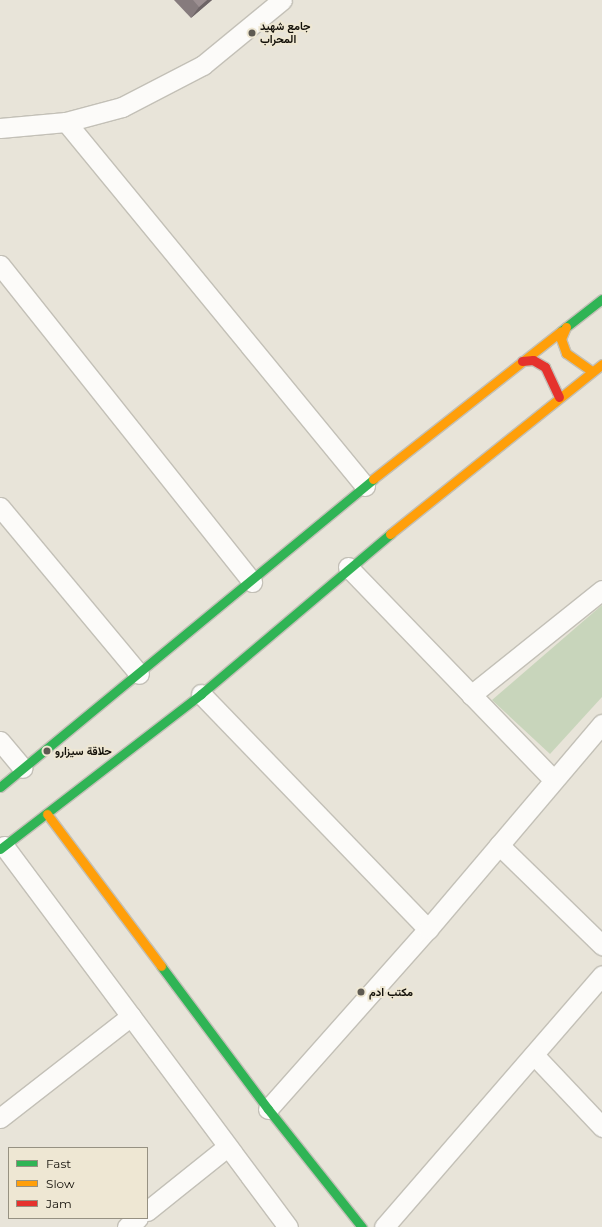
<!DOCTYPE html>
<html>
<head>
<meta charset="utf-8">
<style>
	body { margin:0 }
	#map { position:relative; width:602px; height:1227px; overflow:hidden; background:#e8e4d9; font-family:Montserrat,Vazirmatn,sans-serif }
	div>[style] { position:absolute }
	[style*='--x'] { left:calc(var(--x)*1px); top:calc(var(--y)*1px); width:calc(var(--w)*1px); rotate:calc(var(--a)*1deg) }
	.green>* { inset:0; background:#c8d5bb }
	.roads { filter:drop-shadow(1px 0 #c3c0b7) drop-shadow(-1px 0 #c3c0b7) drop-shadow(0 1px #c3c0b7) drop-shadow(0 -1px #c3c0b7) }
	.street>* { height:19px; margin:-9.5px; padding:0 9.5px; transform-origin:9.5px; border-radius:9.5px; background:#fcfbf9 }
	.fast>* { height:9px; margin:-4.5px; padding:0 4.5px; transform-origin:4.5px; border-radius:4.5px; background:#30b455 }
	.slow>* { height:9px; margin:-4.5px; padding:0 4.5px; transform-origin:4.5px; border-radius:4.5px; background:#ff9f0a }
	.jam>* { height:9px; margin:-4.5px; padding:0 4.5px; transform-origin:4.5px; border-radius:4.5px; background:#e5322d }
	.wall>* { inset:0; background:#867b7d }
	.shaded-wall>* { inset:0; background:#6d6466 }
	.building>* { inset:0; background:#9c8f91 }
	.dots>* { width:11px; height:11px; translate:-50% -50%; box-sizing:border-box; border:2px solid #eee7d3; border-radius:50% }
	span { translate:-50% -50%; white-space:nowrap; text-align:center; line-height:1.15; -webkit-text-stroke:4px #eee7d3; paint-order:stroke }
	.poi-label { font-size:11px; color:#131009; font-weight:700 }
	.left { translate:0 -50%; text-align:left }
	.legend { position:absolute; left:8px; top:1147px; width:140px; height:72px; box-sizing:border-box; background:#eee7d3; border:1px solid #969182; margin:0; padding:5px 7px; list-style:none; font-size:12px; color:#131009 }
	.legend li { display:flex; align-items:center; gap:8px; height:20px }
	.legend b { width:20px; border:1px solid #969182 }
</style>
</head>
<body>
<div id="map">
	<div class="green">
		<div style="clip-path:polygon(602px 605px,602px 697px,550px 754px,492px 700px)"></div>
	</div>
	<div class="roads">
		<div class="street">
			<div style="--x:66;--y:122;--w:471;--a:50.6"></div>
			<div style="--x:0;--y:128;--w:66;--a:-5.2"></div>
			<div style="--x:66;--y:122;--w:58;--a:-15"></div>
			<div style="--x:122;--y:107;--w:91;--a:-27.4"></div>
			<div style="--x:203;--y:65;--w:102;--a:-39.4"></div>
			<div style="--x:0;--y:265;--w:405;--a:51.5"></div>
			<div style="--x:0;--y:507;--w:217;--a:50.2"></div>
			<div style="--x:348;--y:567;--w:296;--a:46"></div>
			<div style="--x:201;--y:694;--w:327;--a:46"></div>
			<div style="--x:471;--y:695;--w:168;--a:-38.7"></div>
			<div style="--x:0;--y:741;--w:35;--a:50"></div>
			<div style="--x:499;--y:845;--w:144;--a:44.2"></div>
			<div style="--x:4;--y:846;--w:475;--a:53.3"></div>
			<div style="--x:534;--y:1055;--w:99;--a:46.6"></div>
			<div style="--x:268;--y:1109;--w:241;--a:-48.4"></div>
			<div style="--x:428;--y:929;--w:269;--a:-49.7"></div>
			<div style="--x:0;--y:1118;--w:166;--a:-37.9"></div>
			<div style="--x:147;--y:1211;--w:102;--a:-38.7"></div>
			<div style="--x:127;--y:1227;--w:14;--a:-39"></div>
			<div style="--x:384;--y:1227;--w:333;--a:-49.1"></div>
		</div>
		<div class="fast">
			<div style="--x:561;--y:331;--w:52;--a:-38"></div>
			<div style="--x:0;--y:787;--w:484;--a:-39.5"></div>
			<div style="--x:0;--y:849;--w:254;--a:-37.6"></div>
			<div style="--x:201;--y:694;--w:248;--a:-40.2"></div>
			<div style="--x:161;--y:966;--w:179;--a:53.2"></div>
			<div style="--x:268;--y:1109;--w:151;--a:51.5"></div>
		</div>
		<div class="slow">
			<div style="--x:566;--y:327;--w:13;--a:113"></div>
			<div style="--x:561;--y:339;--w:15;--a:70"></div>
			<div style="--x:566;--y:353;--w:32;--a:35"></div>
			<div style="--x:373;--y:479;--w:239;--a:-38.2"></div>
			<div style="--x:390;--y:534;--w:272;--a:-38.7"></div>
			<div style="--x:47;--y:814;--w:190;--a:53.1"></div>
		</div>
		<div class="jam">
			<div style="--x:522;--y:361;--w:11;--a:-5"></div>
			<div style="--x:533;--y:360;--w:14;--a:30"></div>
			<div style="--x:545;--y:367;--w:33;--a:65"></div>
		</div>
	</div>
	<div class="wall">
		<div style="clip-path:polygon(174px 0,212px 0,191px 18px)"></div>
	</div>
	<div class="shaded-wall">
		<div style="clip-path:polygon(207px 0,212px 0,191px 18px,199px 7px)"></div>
	</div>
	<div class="building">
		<div style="clip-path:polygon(193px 0,207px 0,199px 7px)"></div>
	</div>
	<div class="dots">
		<div style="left:252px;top:33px;background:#5e5a52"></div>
		<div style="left:47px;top:751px;background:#5e5a52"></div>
		<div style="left:361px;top:992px;background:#5e5a52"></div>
	</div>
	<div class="poi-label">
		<span class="left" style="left:260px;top:33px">جامع شهيد<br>المحراب</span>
		<span class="left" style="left:55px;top:751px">حلاقة سيزارو</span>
		<span class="left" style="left:369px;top:992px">مكتب ادم</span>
	</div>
	<ul class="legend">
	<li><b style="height:5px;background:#30b455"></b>Fast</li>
	<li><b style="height:5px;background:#ff9f0a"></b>Slow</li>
	<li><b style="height:5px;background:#e5322d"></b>Jam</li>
	</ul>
</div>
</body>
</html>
